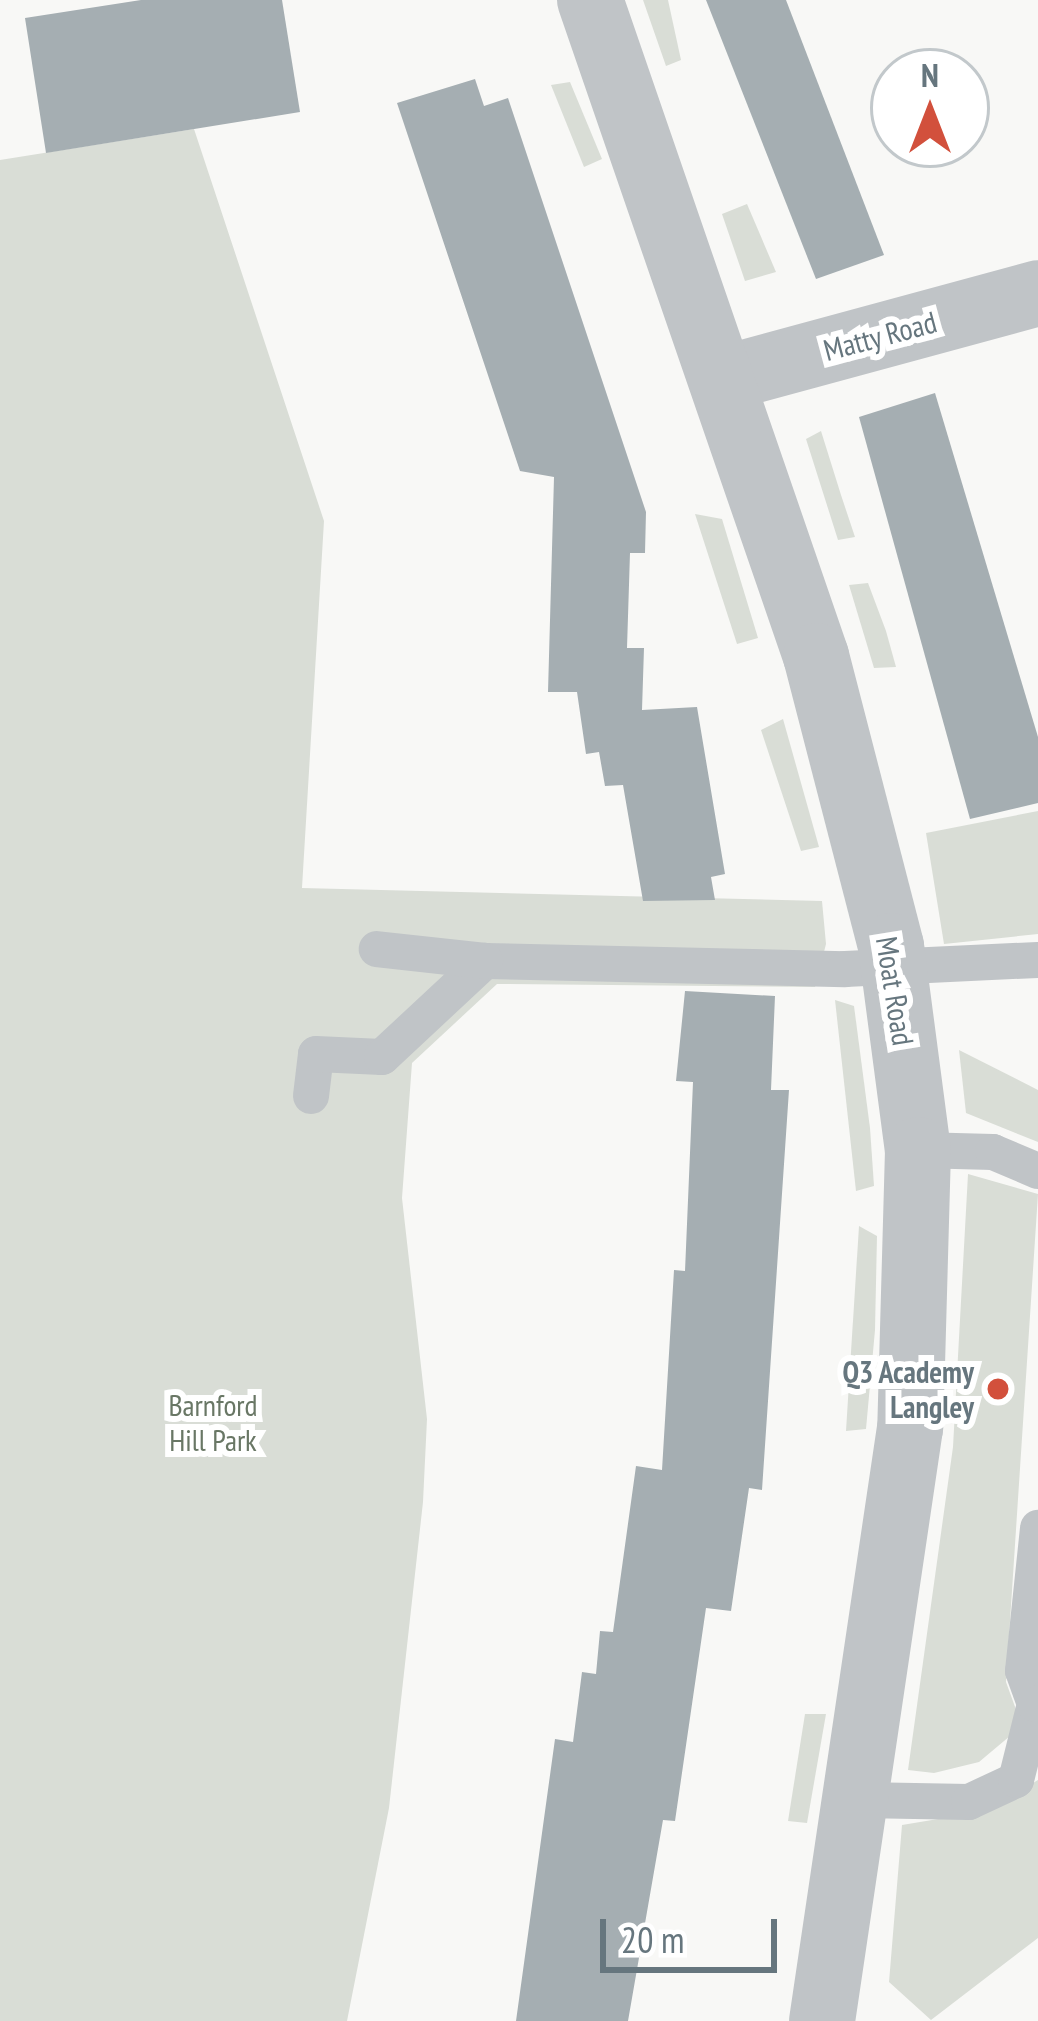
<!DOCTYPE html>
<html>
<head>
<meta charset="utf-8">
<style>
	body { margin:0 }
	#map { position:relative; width:1038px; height:2021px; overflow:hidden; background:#f8f8f6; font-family:"PT Sans Narrow",sans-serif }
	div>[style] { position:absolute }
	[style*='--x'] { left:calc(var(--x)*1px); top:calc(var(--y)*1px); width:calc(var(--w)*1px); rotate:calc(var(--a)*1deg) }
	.green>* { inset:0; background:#d9ddd6 }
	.building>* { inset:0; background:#a5aeb2 }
	.service>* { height:36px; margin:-18px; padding:0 18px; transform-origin:18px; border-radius:18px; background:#c0c4c7 }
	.minor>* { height:66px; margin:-33px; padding:0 33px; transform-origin:33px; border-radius:33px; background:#c0c4c7 }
	.tertiary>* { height:66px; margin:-33px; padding:0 33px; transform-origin:33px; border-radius:33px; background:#c0c4c7 }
	.dots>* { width:33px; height:33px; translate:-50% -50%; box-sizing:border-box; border:6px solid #fff; border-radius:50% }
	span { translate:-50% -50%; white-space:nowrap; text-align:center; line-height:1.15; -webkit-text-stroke:12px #fff; paint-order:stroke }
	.street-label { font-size:30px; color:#66767e }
	.poi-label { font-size:30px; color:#66767e; font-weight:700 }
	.right { translate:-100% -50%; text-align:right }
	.park-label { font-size:30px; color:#697765 }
	.north { position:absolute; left:870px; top:48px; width:120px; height:120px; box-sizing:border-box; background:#fff; border:3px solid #c2c8cb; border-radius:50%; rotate:0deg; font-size:33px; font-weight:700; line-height:48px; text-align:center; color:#66767e }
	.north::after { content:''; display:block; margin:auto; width:42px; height:54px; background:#d2503c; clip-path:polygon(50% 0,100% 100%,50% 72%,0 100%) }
	.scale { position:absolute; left:600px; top:1919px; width:177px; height:54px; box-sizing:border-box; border:6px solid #66767e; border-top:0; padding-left:15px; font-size:36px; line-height:42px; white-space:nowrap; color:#66767e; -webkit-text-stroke:9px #fff; paint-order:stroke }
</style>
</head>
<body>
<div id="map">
	<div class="green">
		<div style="clip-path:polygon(643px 0,668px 0,681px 60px,666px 66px)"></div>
		<div style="clip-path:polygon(570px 82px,602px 159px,584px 167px,551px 85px)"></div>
		<div style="clip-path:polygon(194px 129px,324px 521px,302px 888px,822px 901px,826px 944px,815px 987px,497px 984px,412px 1063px,402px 1198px,427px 1419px,423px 1502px,389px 1808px,347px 2021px,0 2021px,0 160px)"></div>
		<div style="clip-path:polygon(747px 204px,776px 272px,745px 281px,722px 214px)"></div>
		<div style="clip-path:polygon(821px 431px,841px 495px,855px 537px,838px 540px,806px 439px)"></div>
		<div style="clip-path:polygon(695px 514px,722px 519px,758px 638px,737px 644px)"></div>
		<div style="clip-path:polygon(868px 583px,886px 631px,896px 667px,874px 668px,849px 585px)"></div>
		<div style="clip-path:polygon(783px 719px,819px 847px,801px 851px,761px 730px)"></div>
		<div style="clip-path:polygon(1038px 811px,1038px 934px,944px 944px,926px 833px)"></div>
		<div style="clip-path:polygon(835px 1000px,854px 1006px,870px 1128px,874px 1186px,856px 1191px)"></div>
		<div style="clip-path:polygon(959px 1050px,1038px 1090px,1038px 1142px,966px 1113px)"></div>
		<div style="clip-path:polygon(968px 1174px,1038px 1194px,1006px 1682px,1022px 1726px,979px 1762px,934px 1773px,908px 1770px,953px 1447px)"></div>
		<div style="clip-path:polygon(859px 1226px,877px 1236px,875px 1330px,866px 1429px,846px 1431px)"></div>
		<div style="clip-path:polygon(805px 1714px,826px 1714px,807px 1823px,788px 1821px)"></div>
		<div style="clip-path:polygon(1038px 1780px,1038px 1938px,931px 2020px,889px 1982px,902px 1825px,986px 1811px)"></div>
	</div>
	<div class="building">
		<div style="clip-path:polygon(141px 0,282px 0,300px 112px,46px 153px,25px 18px)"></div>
		<div style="clip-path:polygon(706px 0,786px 0,884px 255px,816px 279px)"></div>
		<div style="clip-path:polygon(475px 79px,484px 106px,508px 98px,646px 512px,645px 553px,630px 553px,627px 648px,644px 648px,642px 710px,697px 707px,725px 874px,711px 877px,715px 900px,643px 901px,623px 785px,605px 786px,599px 752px,586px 754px,577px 692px,548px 692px,554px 477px,520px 471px,397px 103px)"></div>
		<div style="clip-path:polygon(935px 393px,1038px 737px,1038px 803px,970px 819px,859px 417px)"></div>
		<div style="clip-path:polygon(685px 991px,775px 996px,771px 1090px,789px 1090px,762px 1490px,749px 1488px,731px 1611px,706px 1608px,675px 1821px,663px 1820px,628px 2021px,516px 2021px,555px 1739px,573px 1742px,582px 1672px,596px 1674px,600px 1631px,613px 1632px,636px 1466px,662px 1470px,674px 1270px,685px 1271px,693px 1082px,676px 1081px)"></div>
	</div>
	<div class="service">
		<div style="--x:485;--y:961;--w:360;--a:1.3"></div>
		<div style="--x:845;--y:969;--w:193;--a:-2.7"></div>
		<div style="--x:311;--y:1096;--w:42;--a:-83.2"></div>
		<div style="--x:316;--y:1054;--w:66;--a:2.6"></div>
		<div style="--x:382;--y:1057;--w:141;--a:-43"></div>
		<div style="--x:485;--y:961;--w:109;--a:-173.7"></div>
		<div style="--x:918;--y:1150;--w:75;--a:1.5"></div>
		<div style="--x:993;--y:1152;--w:49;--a:22.9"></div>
		<div style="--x:860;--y:1800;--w:109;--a:1.1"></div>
		<div style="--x:969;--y:1802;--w:52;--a:-25.1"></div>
		<div style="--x:1016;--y:1780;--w:78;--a:-76"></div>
		<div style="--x:1035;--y:1704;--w:35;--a:-110"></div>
		<div style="--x:1023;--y:1671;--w:144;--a:-84"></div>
	</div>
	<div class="minor">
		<div style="--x:722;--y:379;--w:327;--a:-15.2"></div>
	</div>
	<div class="tertiary">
		<div style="--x:590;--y:0;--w:694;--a:70.99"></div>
		<div style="--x:816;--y:656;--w:300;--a:75.5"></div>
		<div style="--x:891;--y:946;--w:206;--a:82.5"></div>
		<div style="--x:918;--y:1150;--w:278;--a:91.6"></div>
		<div style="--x:910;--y:1428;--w:599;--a:98.44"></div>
	</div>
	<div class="dots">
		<div style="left:998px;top:1389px;background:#d2503c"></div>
	</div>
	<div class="street-label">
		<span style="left:880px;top:336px;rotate:-15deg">Matty Road</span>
		<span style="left:895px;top:991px;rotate:81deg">Moat Road</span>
	</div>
	<div class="poi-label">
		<span class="right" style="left:974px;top:1389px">Q3 Academy<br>Langley</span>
	</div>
	<div class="park-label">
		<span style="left:213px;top:1422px">Barnford<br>Hill Park</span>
	</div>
	<div class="north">N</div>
	<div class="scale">20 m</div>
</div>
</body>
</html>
